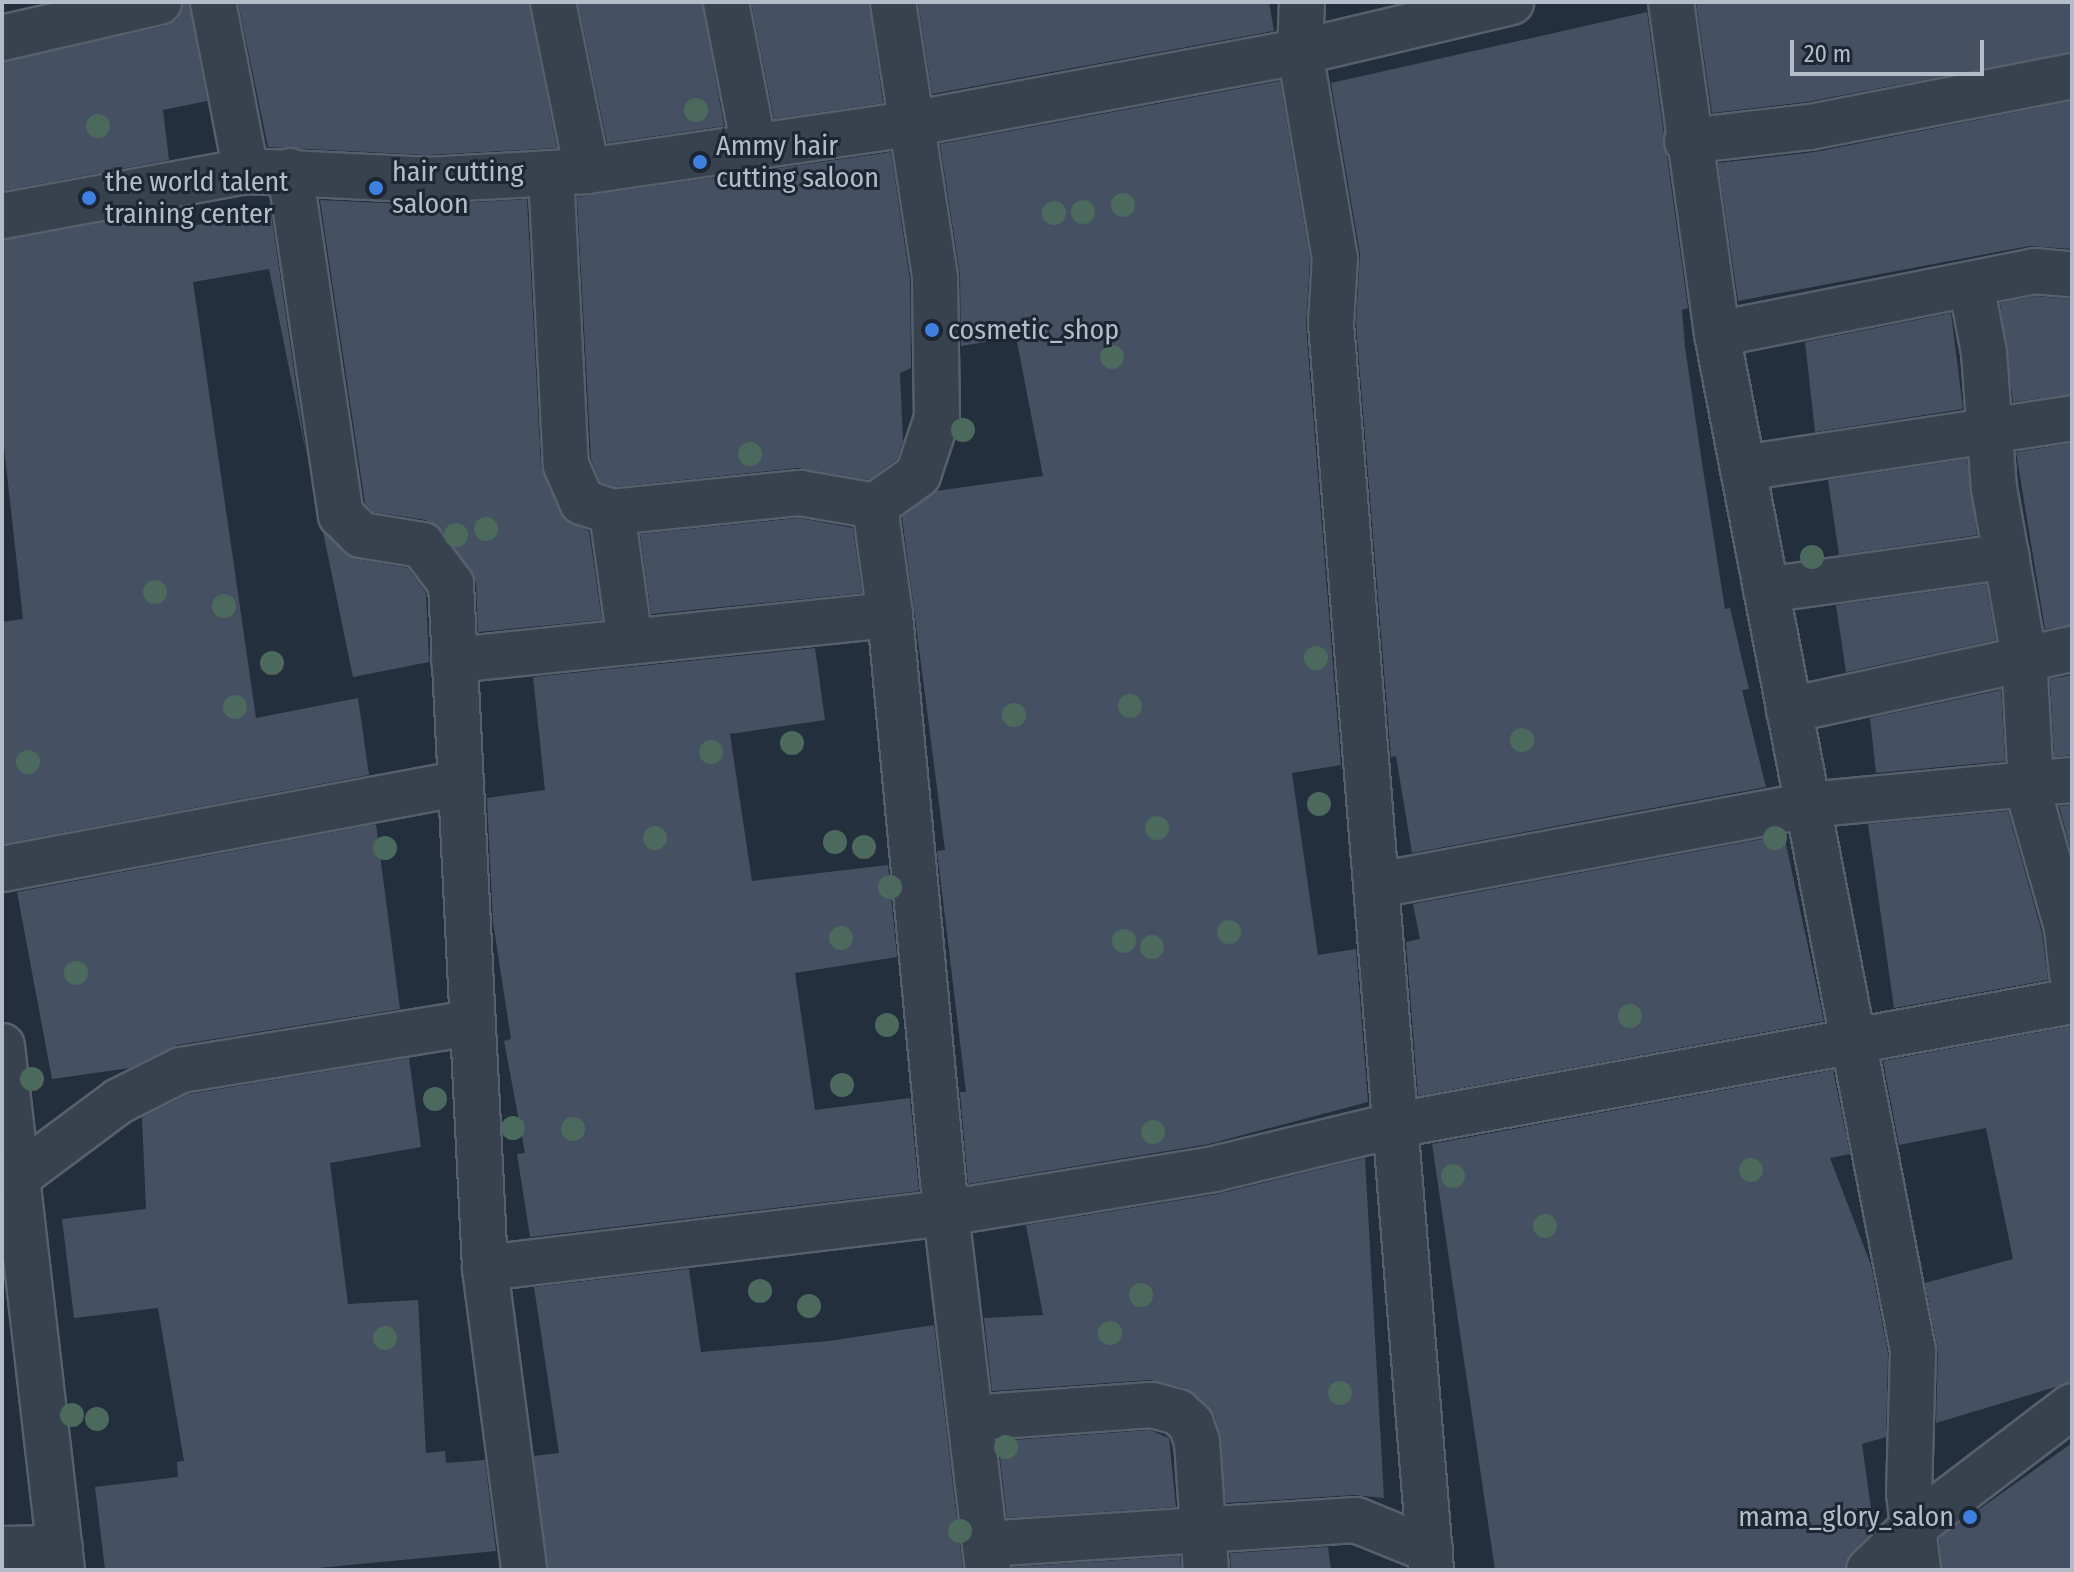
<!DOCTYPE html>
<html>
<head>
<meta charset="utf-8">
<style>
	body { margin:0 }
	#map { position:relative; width:2074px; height:1572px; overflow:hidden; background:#242f3e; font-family:"Fira Sans Condensed",sans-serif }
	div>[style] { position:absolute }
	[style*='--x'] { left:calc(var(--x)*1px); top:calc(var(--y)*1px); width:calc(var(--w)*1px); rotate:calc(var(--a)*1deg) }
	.building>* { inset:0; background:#455162 }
	.roads { filter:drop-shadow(2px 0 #565f6c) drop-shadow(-2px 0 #565f6c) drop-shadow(0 2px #565f6c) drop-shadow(0 -2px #565f6c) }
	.minor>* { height:44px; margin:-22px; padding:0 22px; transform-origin:22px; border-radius:22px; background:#38414e }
	.trees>* { width:24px; height:24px; margin:-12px; border-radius:50%; background:#4b6a5d }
	.dots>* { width:22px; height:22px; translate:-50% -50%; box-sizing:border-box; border:4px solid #1d2633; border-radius:50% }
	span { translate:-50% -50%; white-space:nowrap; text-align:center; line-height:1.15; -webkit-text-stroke:6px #1d2633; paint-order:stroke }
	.poi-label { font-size:28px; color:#b4bcc9 }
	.left { translate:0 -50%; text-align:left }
	.right { translate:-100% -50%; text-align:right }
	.frame { position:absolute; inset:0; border:4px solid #b4bcc9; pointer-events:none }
	.scale { position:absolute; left:1790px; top:40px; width:194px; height:36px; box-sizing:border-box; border:4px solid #b4bcc9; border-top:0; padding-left:10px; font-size:24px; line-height:28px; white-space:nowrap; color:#b4bcc9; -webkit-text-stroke:6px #1d2633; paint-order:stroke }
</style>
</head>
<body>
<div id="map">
	<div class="building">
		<div style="clip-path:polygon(183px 2px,189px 2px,207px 101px,163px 110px,169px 160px,2px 191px,2px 62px,165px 26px,177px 20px)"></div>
		<div style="clip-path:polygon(238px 2px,529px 2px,557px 148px,427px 155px,268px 147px)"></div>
		<div style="clip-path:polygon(578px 2px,702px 2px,724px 126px,607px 143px)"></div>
		<div style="clip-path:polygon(751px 2px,869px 2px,883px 103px,774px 119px)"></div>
		<div style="clip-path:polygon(918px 2px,1269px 2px,1274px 31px,932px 94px)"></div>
		<div style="clip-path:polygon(1696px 2px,2072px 2px,2072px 52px,1806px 102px,1712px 113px)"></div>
		<div style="clip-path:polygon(1647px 12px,1688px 308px,1682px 310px,1685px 347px,1702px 463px,1725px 609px,1730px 608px,1749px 689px,1742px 690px,1766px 787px,1412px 853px,1396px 756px,1391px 757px,1356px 324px,1360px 254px,1331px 83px)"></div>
		<div style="clip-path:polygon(1280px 81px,1310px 259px,1306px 326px,1341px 765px,1292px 773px,1318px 955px,1356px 949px,1368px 1102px,1209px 1144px,968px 1184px,960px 1092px,966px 1092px,937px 851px,945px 850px,902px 517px,936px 491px,1043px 476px,1016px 337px,961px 346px,960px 274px,940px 144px)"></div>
		<div style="clip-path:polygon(2072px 101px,2072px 249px,2029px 246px,1738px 301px,1718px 163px,1815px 152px)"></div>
		<div style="clip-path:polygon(891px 152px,910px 280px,911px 368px,900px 373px,903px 441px,897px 459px,869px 480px,797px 468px,615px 487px,600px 482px,591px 459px,577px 197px)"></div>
		<div style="clip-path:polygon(527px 199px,541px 467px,565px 520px,589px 531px,602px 620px,478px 632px,476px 582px,442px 530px,426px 520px,373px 512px,365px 503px,320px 200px,426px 205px)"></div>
		<div style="clip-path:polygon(176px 209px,178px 228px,271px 213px,306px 453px,269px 269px,193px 282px,256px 718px,358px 698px,369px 775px,2px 844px,2px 622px,23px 619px,2px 429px,2px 240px)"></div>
		<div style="clip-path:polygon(2035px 296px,2072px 299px,2072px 394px,2013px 402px,2000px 303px)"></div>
		<div style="clip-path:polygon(1951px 313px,1963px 409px,1815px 432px,1805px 342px)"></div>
		<div style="clip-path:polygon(2072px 443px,2072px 625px,2045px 629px,2016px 452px)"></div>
		<div style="clip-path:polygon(1967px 459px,1977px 535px,1839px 555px,1828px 480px)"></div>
		<div style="clip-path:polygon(799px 518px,853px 528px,862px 593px,651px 614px,640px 534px)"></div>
		<div style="clip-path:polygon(323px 532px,356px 559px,408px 568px,426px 593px,429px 662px,353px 677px)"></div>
		<div style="clip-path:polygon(1986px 584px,1996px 640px,1846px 672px,1836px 605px)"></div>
		<div style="clip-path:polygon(815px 648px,825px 720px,730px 734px,752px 881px,888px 865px,897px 957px,795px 973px,815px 1110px,910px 1098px,919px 1191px,530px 1237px,517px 1154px,525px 1153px,504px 1041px,511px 1039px,493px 922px,487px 798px,545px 790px,533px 677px)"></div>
		<div style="clip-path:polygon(2072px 675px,2072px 755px,2054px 757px,2050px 679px)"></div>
		<div style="clip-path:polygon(2001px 690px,2005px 761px,1876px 773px,1870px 718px)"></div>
		<div style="clip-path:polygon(2072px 805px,2072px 854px,2059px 806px)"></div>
		<div style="clip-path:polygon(2008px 811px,2042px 933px,2048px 980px,1894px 1008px,1868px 824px)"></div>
		<div style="clip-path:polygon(376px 824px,400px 1009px,177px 1045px,130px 1068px,52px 1079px,17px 892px)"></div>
		<div style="clip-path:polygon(1784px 835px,1824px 1021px,1418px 1096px,1406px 942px,1420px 939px,1413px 904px)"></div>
		<div style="clip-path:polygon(2072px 1026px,2072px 1382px,1936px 1423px,1938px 1351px,1925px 1283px,2013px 1259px,1986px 1128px,1899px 1145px,1883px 1061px)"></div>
		<div style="clip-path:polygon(409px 1058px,421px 1147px,330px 1163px,348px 1304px,418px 1300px,426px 1453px,445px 1451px,446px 1463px,485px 1460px,496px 1551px,297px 1570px,105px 1570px,95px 1487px,178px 1477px,177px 1462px,184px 1461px,158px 1308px,74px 1318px,62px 1219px,146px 1209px,142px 1117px,189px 1094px)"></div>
		<div style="clip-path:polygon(1833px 1070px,1850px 1154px,1830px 1158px,1871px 1265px,1888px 1353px,1886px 1437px,1862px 1444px,1874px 1530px,1851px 1553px,1845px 1570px,1495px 1570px,1432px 1144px)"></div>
		<div style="clip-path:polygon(1365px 1158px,1384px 1498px,1354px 1495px,1226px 1503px,1215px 1416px,1184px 1388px,1150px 1380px,992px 1391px,984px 1318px,1043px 1315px,1026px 1225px,1218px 1194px)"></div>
		<div style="clip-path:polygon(689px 1269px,701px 1352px,829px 1341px,934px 1325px,963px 1570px,548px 1570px,534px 1456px,559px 1453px,534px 1287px)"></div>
		<div style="clip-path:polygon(1150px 1430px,1169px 1438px,1176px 1507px,1007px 1518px,998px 1441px)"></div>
		<div style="clip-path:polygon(2072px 1443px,2072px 1570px,1942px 1570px,1939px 1538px)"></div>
		<div style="clip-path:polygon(1328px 1547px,1331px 1570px,1231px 1570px,1230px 1553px)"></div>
		<div style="clip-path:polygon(1180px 1556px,1181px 1570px,1012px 1570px,1013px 1567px)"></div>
	</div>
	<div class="roads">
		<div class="minor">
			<div style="--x:213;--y:2;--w:172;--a:79"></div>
			<div style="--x:553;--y:2;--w:172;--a:78.6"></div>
			<div style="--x:726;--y:2;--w:148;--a:79.1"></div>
			<div style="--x:893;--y:2;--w:279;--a:81.3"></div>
			<div style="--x:935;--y:278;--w:140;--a:89.2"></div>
			<div style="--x:937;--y:418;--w:60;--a:108.4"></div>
			<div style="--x:918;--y:475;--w:53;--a:144.2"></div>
			<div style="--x:875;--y:506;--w:110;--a:82.2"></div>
			<div style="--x:890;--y:615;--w:601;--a:84.65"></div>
			<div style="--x:946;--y:1213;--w:359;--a:83.3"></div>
			<div style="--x:1302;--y:2;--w:50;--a:92.3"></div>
			<div style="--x:1300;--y:52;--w:209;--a:80.4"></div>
			<div style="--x:1335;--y:258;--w:66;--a:93.5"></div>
			<div style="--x:1331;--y:324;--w:1250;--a:85.41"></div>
			<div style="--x:1671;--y:2;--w:335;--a:82.1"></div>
			<div style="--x:1717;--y:334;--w:1036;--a:79.09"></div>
			<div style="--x:1913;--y:1351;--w:142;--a:91.6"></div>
			<div style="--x:1909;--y:1493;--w:78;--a:83.3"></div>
			<div style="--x:2;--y:38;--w:161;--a:-12.9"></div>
			<div style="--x:1687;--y:141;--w:124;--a:-6.5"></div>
			<div style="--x:1810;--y:127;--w:267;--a:-11"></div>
			<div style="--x:290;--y:171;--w:348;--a:81.6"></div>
			<div style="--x:341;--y:515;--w:28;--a:45"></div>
			<div style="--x:361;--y:535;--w:62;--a:9.3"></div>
			<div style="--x:422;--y:545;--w:49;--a:53.4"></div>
			<div style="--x:451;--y:584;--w:685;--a:87.15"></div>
			<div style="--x:485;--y:1268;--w:305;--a:82.6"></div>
			<div style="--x:551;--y:173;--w:292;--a:87.1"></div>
			<div style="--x:566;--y:465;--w:40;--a:66.6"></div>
			<div style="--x:582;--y:502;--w:32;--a:18"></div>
			<div style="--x:612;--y:512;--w:189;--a:-5.8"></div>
			<div style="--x:800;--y:493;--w:76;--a:9.8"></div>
			<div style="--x:2;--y:216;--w:248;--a:-10.4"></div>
			<div style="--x:246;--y:171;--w:181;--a:2.8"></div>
			<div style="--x:427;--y:180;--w:160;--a:-3.2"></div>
			<div style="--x:587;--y:171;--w:326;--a:-8.3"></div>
			<div style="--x:910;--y:124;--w:397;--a:-10.5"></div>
			<div style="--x:1300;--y:52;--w:217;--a:-13.3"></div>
			<div style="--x:1971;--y:284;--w:70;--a:79.3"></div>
			<div style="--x:1984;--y:353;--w:135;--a:85.8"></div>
			<div style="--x:1994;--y:488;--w:171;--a:79.9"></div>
			<div style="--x:2024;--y:656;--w:148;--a:86.9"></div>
			<div style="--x:2032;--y:804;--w:129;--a:74.2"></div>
			<div style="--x:2067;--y:928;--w:46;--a:83.8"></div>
			<div style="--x:1717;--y:334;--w:323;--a:-11.2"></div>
			<div style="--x:2034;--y:271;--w:38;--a:5"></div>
			<div style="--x:1743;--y:468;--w:333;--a:-8.6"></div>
			<div style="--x:612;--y:512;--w:131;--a:82.1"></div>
			<div style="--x:1766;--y:590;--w:243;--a:-8"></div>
			<div style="--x:454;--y:660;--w:438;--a:-5.9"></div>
			<div style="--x:1789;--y:710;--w:289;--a:-12.2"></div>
			<div style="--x:2;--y:869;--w:467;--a:-10.6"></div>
			<div style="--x:1377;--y:885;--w:437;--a:-10.5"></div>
			<div style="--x:1807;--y:805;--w:266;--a:-5.4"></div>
			<div style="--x:2;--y:1046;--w:527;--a:83.47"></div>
			<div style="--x:17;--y:1177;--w:127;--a:-36.7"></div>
			<div style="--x:119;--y:1101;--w:69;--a:-26.6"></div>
			<div style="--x:181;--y:1070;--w:295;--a:-9.2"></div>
			<div style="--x:485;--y:1268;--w:464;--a:-6.8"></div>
			<div style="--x:946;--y:1213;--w:272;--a:-9.3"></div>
			<div style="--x:1214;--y:1169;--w:187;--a:-13.6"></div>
			<div style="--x:1396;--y:1125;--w:687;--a:-10.39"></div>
			<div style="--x:970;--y:1418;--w:182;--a:-4.1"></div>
			<div style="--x:1152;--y:1405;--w:27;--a:15"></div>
			<div style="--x:1178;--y:1412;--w:18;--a:43"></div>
			<div style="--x:1191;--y:1424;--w:19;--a:72"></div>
			<div style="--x:1197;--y:1442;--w:128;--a:86"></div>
			<div style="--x:985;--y:1544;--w:372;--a:-3.7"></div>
			<div style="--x:1356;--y:1520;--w:80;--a:22.1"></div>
			<div style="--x:2;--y:1549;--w:58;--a:-1"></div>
			<div style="--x:1869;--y:1570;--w:60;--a:-44.3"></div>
			<div style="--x:1912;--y:1528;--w:201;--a:-37.3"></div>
		</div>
	</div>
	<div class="trees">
		<div style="left:696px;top:110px"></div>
		<div style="left:98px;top:126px"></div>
		<div style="left:1123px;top:205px"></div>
		<div style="left:1083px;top:212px"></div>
		<div style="left:1054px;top:213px"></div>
		<div style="left:1112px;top:357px"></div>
		<div style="left:963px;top:430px"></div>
		<div style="left:750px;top:454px"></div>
		<div style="left:486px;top:529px"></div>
		<div style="left:456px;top:535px"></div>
		<div style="left:1812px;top:557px"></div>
		<div style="left:155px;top:592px"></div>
		<div style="left:224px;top:606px"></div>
		<div style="left:1316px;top:658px"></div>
		<div style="left:272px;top:663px"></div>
		<div style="left:1130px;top:706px"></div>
		<div style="left:235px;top:707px"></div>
		<div style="left:1014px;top:715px"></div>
		<div style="left:1522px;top:740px"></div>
		<div style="left:792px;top:743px"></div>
		<div style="left:711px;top:752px"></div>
		<div style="left:28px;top:762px"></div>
		<div style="left:1319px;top:804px"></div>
		<div style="left:1157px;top:828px"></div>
		<div style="left:655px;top:838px"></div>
		<div style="left:1775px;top:838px"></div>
		<div style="left:835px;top:842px"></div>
		<div style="left:864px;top:847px"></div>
		<div style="left:385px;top:848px"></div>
		<div style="left:890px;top:887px"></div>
		<div style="left:1229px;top:932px"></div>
		<div style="left:841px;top:938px"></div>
		<div style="left:1124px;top:941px"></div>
		<div style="left:1152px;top:947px"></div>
		<div style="left:76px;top:973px"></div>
		<div style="left:1630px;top:1016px"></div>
		<div style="left:887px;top:1025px"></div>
		<div style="left:32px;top:1079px"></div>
		<div style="left:842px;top:1085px"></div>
		<div style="left:435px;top:1099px"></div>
		<div style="left:513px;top:1128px"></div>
		<div style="left:573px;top:1129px"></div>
		<div style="left:1153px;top:1132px"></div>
		<div style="left:1751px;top:1170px"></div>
		<div style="left:1453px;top:1176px"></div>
		<div style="left:1545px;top:1226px"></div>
		<div style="left:760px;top:1291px"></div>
		<div style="left:1141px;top:1295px"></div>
		<div style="left:809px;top:1306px"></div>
		<div style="left:1110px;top:1333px"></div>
		<div style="left:385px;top:1338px"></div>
		<div style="left:1340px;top:1393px"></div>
		<div style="left:72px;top:1415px"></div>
		<div style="left:97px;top:1419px"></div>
		<div style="left:1006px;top:1447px"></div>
		<div style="left:960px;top:1531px"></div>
	</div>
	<div class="dots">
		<div style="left:700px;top:162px;background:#3f7fe0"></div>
		<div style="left:376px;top:188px;background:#3f7fe0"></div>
		<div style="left:89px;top:198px;background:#3f7fe0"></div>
		<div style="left:932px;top:330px;background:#3f7fe0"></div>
		<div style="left:1970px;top:1517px;background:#3f7fe0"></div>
	</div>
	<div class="poi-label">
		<span class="left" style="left:716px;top:162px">Ammy hair<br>cutting saloon</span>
		<span class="left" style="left:392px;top:188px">hair cutting<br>saloon</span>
		<span class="left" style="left:105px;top:198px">the world talent<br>training center</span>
		<span class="left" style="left:948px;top:330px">cosmetic_shop</span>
		<span class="right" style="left:1954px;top:1517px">mama_glory_salon</span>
	</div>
	<div class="frame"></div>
	<div class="scale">20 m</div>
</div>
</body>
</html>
